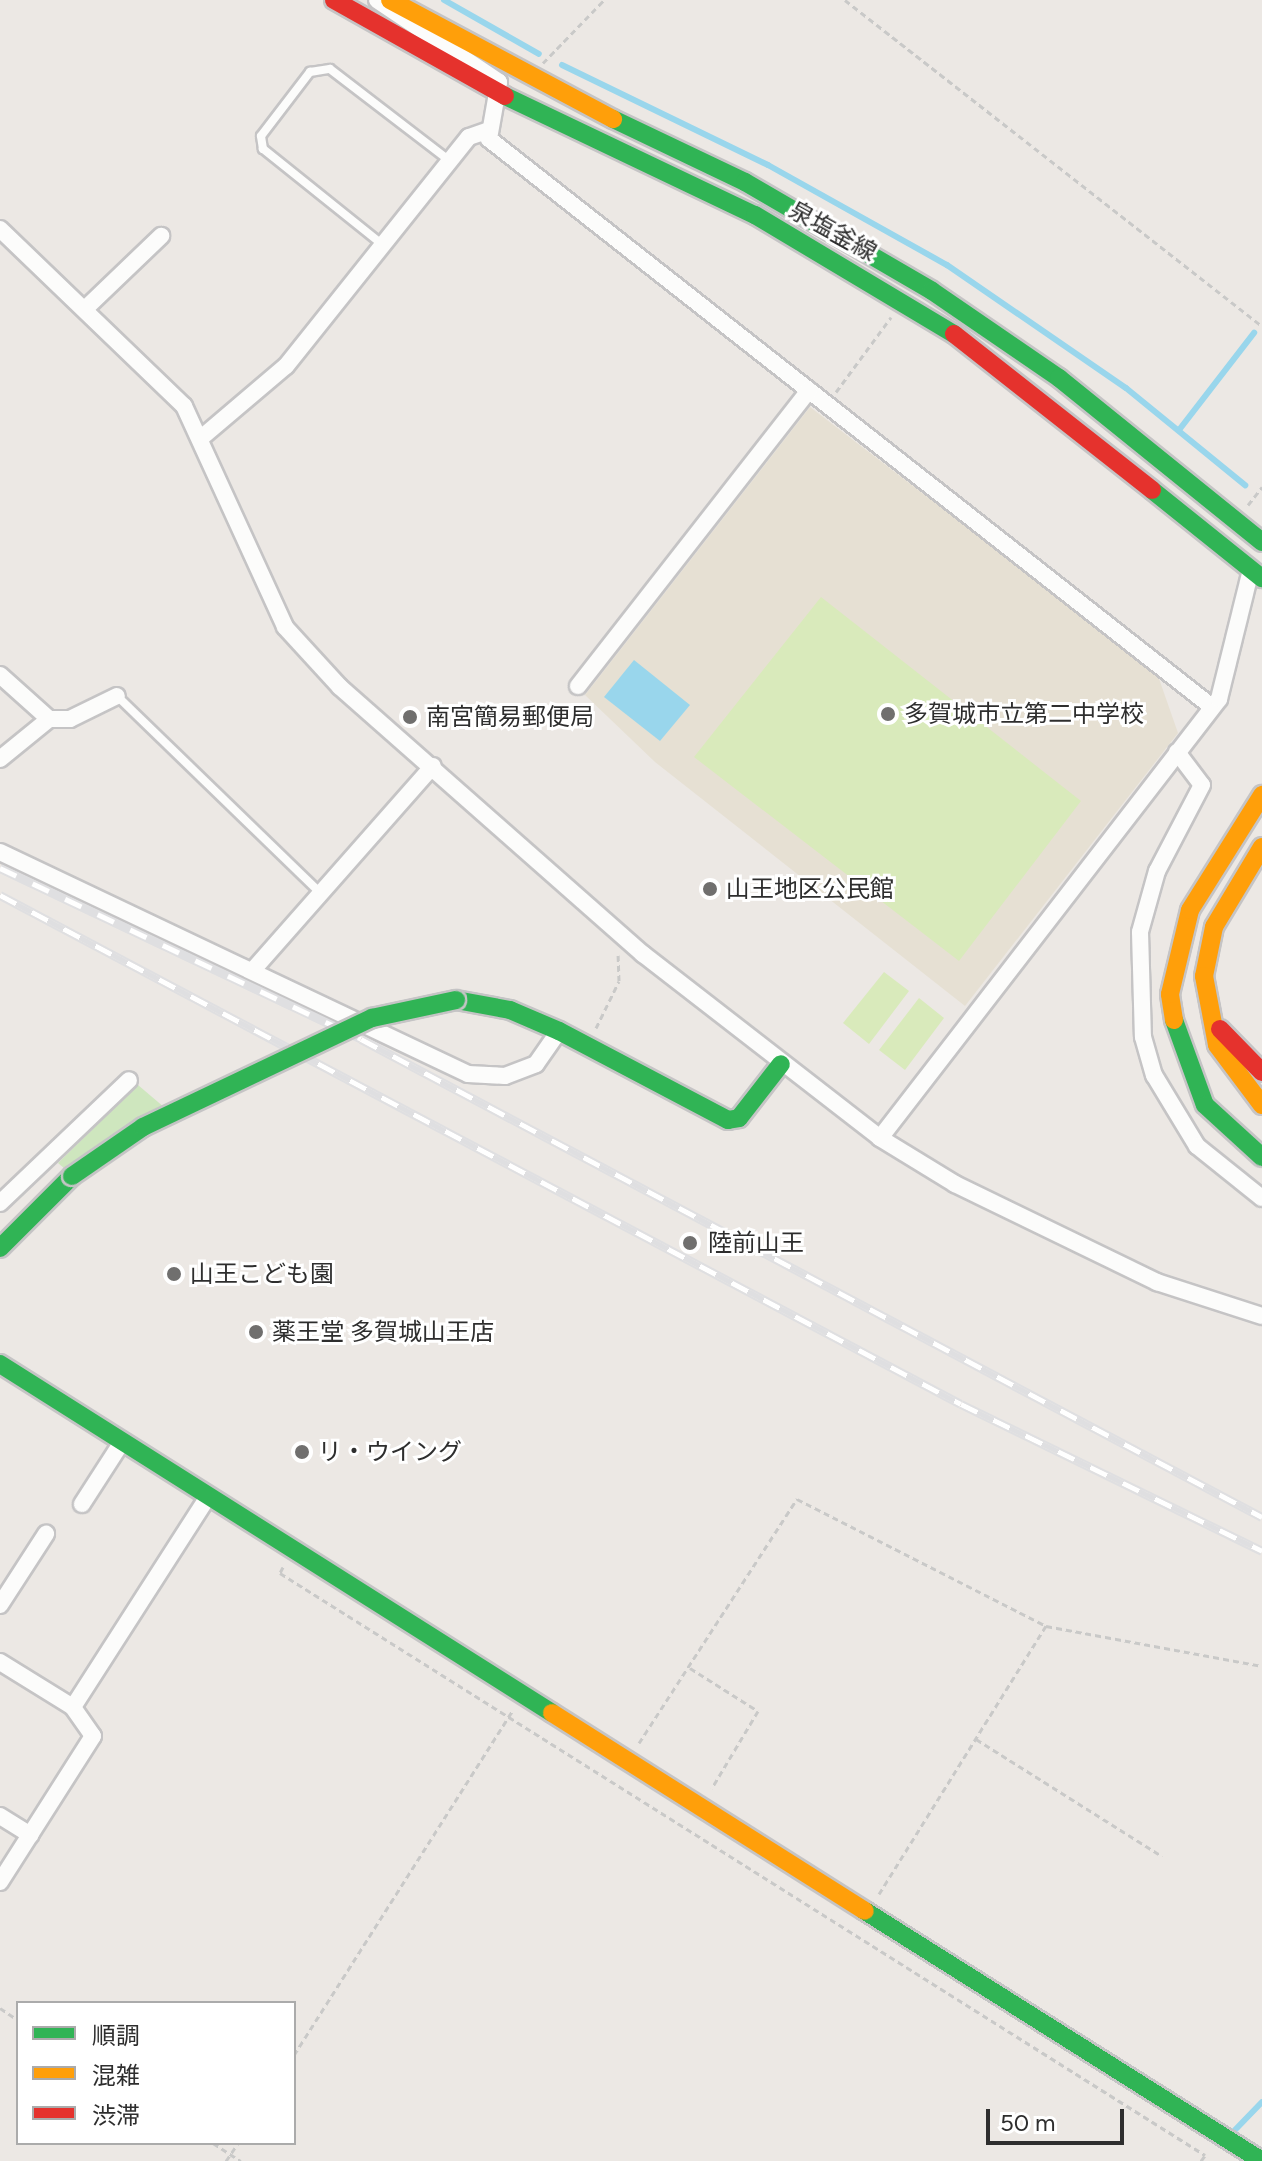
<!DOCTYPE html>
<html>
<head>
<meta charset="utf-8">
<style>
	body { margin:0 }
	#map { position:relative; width:1262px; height:2161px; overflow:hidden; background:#ece8e4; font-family:Figtree,"Noto Sans JP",sans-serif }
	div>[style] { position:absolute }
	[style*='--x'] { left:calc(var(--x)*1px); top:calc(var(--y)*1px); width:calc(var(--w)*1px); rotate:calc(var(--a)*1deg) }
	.education>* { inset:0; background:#e6e0d3 }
	.green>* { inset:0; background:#cee6be }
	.pitch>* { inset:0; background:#d9eabb }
	.water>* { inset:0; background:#99d6ec }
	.stream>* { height:6px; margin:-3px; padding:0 3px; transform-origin:3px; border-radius:3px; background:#99d6ec }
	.path>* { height:3px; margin-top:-1.5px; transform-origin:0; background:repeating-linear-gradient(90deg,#c9c9c8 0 6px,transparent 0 10px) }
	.roads { filter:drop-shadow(2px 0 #c5c4c5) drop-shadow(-2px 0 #c5c4c5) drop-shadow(0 2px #c5c4c5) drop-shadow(0 -2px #c5c4c5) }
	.lane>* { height:8px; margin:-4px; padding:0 4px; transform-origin:4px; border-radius:4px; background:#fcfcfb }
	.street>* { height:16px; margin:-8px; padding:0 8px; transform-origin:8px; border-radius:8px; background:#fcfcfb }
	.fast>* { height:18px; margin:-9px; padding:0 9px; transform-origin:9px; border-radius:9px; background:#30b455 }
	.slow>* { height:18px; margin:-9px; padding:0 9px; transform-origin:9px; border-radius:9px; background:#ff9f0a }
	.jam>* { height:18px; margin:-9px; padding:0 9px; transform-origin:9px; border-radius:9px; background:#e5322d }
	.rail>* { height:9px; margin-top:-4.5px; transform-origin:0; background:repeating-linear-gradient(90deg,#fff 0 18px,#dfdfe1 0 36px); box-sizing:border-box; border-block:2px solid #dfdfe1 }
	.bridges { filter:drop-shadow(2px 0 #c5c4c5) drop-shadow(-2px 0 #c5c4c5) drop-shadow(0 2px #c5c4c5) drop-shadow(0 -2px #c5c4c5) }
	.fast-bridge>* { height:18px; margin:-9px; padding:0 9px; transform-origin:9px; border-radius:9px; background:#30b455 }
	.dots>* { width:22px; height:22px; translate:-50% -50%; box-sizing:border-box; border:4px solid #fff; border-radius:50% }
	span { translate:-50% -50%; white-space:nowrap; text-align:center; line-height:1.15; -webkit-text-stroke:6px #fff; paint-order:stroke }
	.street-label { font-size:24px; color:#2e2e2e }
	.poi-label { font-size:24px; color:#2e2e2e }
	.left { translate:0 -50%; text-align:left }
	.legend { position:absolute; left:16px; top:2001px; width:280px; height:144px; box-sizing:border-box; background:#fff; border:2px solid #ababab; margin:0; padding:10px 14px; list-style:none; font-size:24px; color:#2e2e2e }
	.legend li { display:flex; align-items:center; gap:16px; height:40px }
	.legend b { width:40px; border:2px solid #ababab }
	.scale { position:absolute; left:986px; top:2109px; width:138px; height:36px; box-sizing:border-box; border:4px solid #2e2e2e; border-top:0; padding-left:10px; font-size:24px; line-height:28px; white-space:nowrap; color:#2e2e2e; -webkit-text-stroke:6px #fff; paint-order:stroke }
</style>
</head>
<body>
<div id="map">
	<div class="education">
		<div style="clip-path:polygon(810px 407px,1157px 673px,1178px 733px,965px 1006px,655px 762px,585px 695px)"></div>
	</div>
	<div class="green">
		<div style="clip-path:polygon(138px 1085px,178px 1119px,65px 1169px,58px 1163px)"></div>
	</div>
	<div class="pitch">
		<div style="clip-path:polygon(821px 597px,1081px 801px,959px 961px,694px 757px)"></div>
		<div style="clip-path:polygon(884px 972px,909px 991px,869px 1044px,843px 1023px)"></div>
		<div style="clip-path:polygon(919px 998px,944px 1018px,905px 1070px,879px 1050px)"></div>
	</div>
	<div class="water">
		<div style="clip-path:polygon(634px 660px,690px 705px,660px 741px,604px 697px)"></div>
	</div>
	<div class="stream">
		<div style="--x:444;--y:0;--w:109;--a:29.6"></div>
		<div style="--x:562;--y:65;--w:229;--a:25.9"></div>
		<div style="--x:768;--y:165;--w:205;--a:29.2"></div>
		<div style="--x:947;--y:265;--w:217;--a:34.5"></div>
		<div style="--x:1126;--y:388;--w:154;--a:39.2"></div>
		<div style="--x:1179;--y:430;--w:123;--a:-52.3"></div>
		<div style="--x:1234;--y:2131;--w:40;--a:-46"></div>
	</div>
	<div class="path">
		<div style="--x:845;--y:0;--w:529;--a:38.02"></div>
		<div style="--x:543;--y:63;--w:88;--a:-45.9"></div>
		<div style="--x:836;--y:392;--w:93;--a:-53.7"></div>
		<div style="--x:1248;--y:505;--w:23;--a:-52"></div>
		<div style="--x:596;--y:1028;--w:52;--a:-63.9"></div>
		<div style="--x:619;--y:981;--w:26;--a:-92"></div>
		<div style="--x:283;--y:1567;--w:7;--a:117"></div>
		<div style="--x:280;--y:1573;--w:1093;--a:32.18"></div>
		<div style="--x:690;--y:1668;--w:80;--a:32.3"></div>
		<div style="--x:758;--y:1711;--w:90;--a:120.9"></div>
		<div style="--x:976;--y:1739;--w:220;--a:32.2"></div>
		<div style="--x:639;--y:1743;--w:291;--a:-57.1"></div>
		<div style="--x:797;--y:1499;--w:280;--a:27"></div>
		<div style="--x:1046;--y:1626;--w:220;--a:10.5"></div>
		<div style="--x:879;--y:1894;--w:316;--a:-58.1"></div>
		<div style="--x:0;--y:2008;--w:22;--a:34"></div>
		<div style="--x:294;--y:2055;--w:407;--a:-57.6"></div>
		<div style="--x:213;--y:2143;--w:33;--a:33"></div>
		<div style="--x:226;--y:2161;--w:22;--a:-56"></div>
		<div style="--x:1201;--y:2161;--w:9;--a:-54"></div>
	</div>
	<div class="roads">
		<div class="lane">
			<div style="--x:383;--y:245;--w:154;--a:-141.3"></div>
			<div style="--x:263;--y:149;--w:13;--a:-99"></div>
			<div style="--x:261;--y:136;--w:81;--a:-52.6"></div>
			<div style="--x:310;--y:72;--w:20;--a:-9"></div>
			<div style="--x:330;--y:69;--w:151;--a:37.5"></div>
			<div style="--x:117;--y:696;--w:283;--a:44.1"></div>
		</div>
		<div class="street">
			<div style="--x:377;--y:0;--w:147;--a:33.9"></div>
			<div style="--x:499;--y:82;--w:58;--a:100"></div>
			<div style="--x:489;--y:139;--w:919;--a:38.15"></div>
			<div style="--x:0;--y:229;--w:255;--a:43.9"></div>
			<div style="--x:184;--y:406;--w:243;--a:65.4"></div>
			<div style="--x:285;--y:627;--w:81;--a:47.5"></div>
			<div style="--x:340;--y:687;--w:404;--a:41.4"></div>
			<div style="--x:643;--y:954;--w:300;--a:37.8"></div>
			<div style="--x:880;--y:1138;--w:88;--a:31.5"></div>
			<div style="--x:955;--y:1184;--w:225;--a:25.9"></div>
			<div style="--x:1157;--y:1282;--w:110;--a:17.9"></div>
			<div style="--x:87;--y:307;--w:103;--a:-43.8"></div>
			<div style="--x:201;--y:438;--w:111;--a:-40.3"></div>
			<div style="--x:286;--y:366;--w:293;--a:-51.4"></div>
			<div style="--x:469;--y:137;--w:18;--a:-19"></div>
			<div style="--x:0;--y:675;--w:66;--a:41.9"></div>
			<div style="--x:578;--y:686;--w:375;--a:-52"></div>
			<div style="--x:1177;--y:752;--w:41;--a:52.9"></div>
			<div style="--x:1202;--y:785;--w:97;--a:117.6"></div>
			<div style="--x:1157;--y:871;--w:63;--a:105.6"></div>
			<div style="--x:1140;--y:932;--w:105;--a:88.4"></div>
			<div style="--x:1143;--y:1037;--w:40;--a:74"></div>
			<div style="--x:1154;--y:1075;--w:83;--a:58.8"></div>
			<div style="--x:1197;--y:1146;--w:83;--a:38.7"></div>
			<div style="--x:0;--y:759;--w:63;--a:-39.2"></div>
			<div style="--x:49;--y:719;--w:21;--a:0"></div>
			<div style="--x:70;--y:719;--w:52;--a:-26.1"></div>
			<div style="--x:0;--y:852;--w:518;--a:25.38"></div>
			<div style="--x:468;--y:1074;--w:37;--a:3"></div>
			<div style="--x:505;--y:1076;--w:33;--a:-21"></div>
			<div style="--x:536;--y:1064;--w:40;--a:-55.1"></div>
			<div style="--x:253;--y:970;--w:272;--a:-48.6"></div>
			<div style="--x:880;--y:1138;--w:555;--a:-52.32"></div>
			<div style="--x:1219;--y:699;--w:133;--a:-76.1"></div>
			<div style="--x:0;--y:1203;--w:178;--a:-43.6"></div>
			<div style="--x:82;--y:1504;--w:74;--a:-57.2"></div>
			<div style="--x:0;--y:1605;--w:85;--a:-57.1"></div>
			<div style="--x:0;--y:1662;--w:86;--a:31.7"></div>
			<div style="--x:0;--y:1816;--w:36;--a:32"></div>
			<div style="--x:0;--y:1882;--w:173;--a:-57.5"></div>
			<div style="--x:93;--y:1736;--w:35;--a:-125"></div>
			<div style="--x:73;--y:1707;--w:250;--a:-57.3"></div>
		</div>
		<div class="fast">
			<div style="--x:505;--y:96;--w:277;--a:25.5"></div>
			<div style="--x:755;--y:215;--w:232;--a:30.9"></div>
			<div style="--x:613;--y:119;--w:146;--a:25.5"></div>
			<div style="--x:745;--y:182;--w:216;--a:30.2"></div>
			<div style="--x:932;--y:291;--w:154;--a:34.4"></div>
			<div style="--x:1059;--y:378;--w:261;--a:38.9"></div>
			<div style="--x:1152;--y:490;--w:141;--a:38.7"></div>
			<div style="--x:456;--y:1000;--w:55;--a:10.5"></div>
			<div style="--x:510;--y:1010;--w:53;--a:23.2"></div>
			<div style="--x:559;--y:1031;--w:191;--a:27.8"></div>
			<div style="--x:728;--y:1120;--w:11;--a:-10"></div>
			<div style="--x:739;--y:1118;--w:68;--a:-52.1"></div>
			<div style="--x:1174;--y:1020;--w:90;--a:70"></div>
			<div style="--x:1205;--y:1105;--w:77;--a:42.4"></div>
			<div style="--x:0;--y:1248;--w:102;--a:-45"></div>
			<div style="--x:0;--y:1364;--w:653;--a:32.3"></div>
			<div style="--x:865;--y:1911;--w:469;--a:32.2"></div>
		</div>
		<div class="slow">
			<div style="--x:390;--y:0;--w:253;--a:28.1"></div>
			<div style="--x:1262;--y:847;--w:93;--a:121"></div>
			<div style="--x:1214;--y:927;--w:50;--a:101.5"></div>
			<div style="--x:1204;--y:976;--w:70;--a:79.3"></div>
			<div style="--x:1217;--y:1045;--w:75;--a:53.1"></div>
			<div style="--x:1174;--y:1020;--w:26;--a:-99"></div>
			<div style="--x:1170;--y:994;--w:86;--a:-76.6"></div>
			<div style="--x:1190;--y:910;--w:136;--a:-57.9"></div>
			<div style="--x:552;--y:1713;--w:370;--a:32.3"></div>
		</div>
		<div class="jam">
			<div style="--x:334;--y:0;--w:196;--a:29.3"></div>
			<div style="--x:954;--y:334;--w:252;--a:38.2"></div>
			<div style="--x:1220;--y:1029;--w:60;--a:45.7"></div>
		</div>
	</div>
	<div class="rail">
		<div style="--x:0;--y:868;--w:399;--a:25.3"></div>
		<div style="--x:361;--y:1039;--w:1020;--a:27.95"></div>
		<div style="--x:0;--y:895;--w:1087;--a:27.91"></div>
		<div style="--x:961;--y:1404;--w:335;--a:26"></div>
	</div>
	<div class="bridges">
		<div class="fast-bridge">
			<div style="--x:72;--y:1176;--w:86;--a:-34.6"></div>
			<div style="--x:143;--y:1127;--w:254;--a:-25.5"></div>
			<div style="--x:372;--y:1018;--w:86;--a:-12.1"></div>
		</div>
	</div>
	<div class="dots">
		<div style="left:888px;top:714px;background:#706f6e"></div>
		<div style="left:410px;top:717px;background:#706f6e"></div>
		<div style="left:710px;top:889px;background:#706f6e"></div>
		<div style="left:690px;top:1243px;background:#706f6e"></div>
		<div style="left:174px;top:1274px;background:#706f6e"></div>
		<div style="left:256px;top:1332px;background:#706f6e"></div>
		<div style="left:302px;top:1452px;background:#706f6e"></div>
	</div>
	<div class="street-label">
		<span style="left:833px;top:231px;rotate:29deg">泉塩釜線</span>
	</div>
	<div class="poi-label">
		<span class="left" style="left:904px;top:714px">多賀城市立第二中学校</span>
		<span class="left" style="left:426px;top:717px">南宮簡易郵便局</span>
		<span class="left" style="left:726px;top:889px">山王地区公民館</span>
		<span class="left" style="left:708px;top:1243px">陸前山王</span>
		<span class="left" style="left:190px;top:1274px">山王こども園</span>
		<span class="left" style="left:272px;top:1332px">薬王堂 多賀城山王店</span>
		<span class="left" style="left:318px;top:1452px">リ・ウイング</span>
	</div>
	<ul class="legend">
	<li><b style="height:10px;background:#30b455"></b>順調</li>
	<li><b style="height:10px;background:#ff9f0a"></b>混雑</li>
	<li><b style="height:10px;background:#e5322d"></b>渋滞</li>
	</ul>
	<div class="scale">50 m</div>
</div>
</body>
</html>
